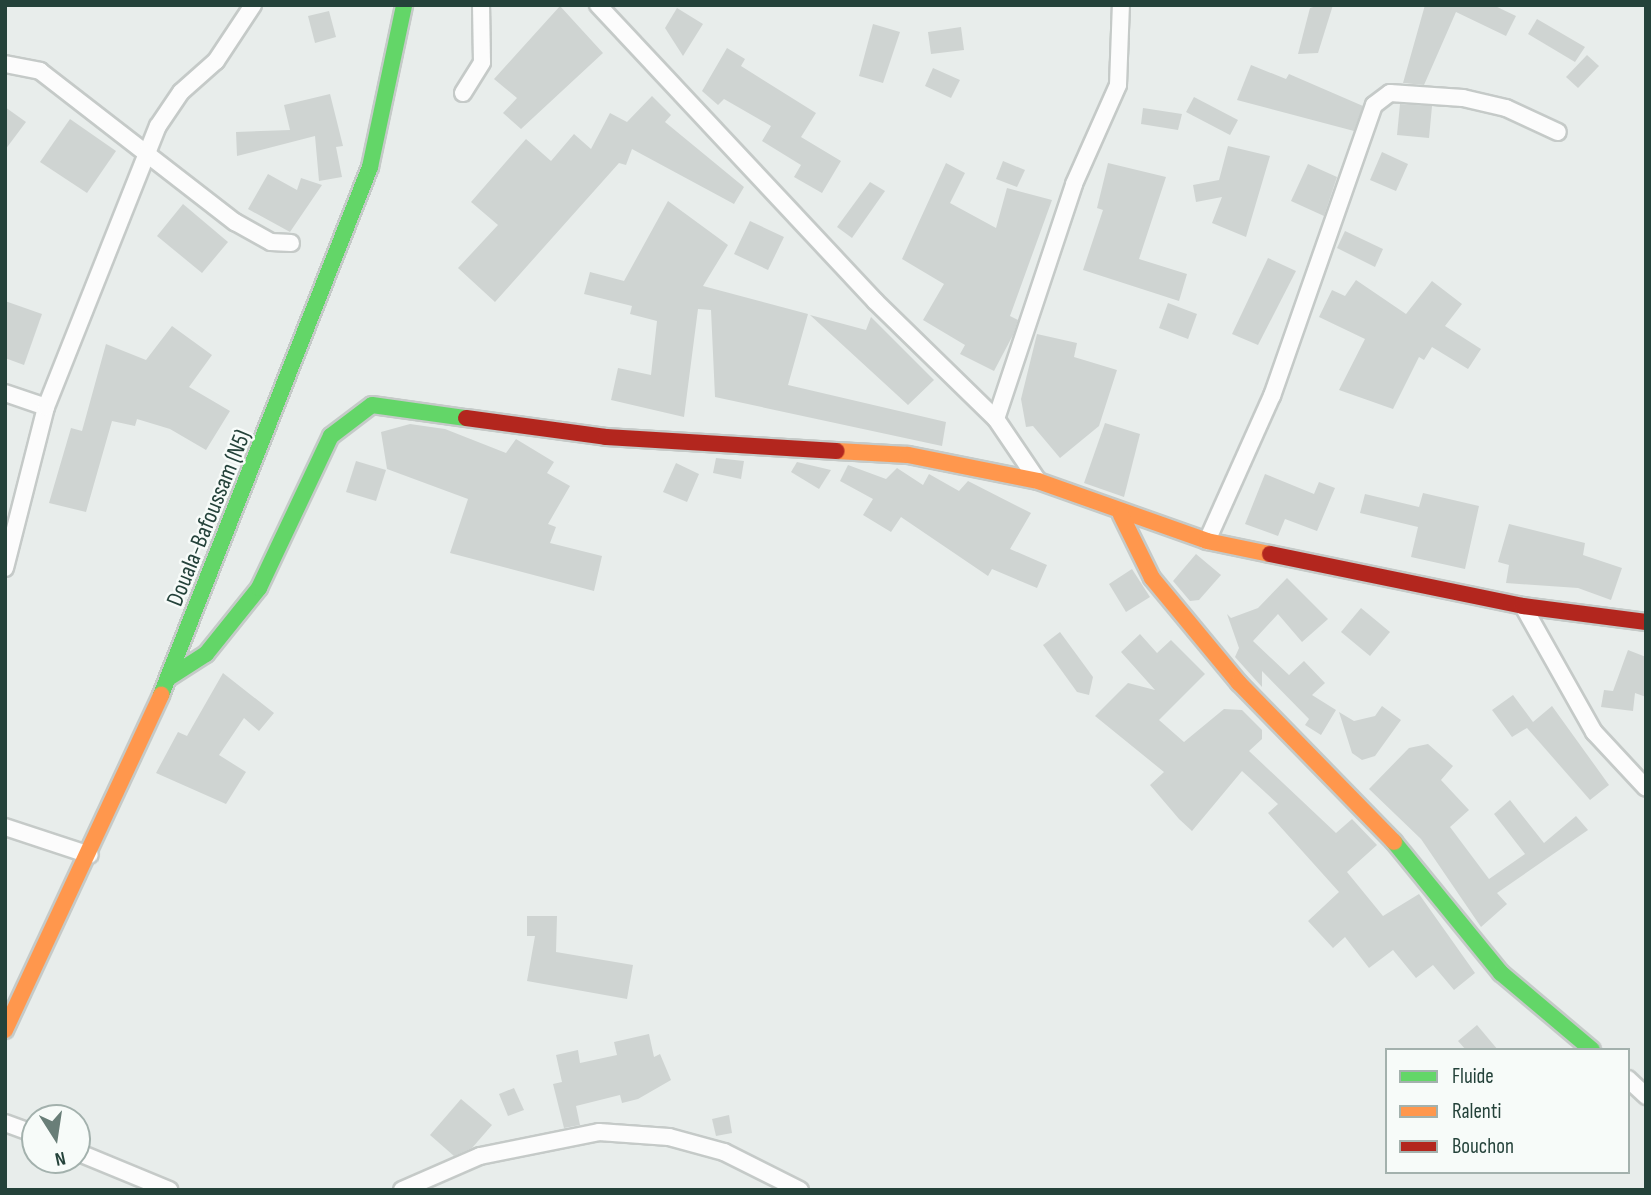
<!DOCTYPE html>
<html>
<head>
<meta charset="utf-8">
<style>
	body { margin:0 }
	#map { position:relative; width:1651px; height:1195px; overflow:hidden; background:#e8edeb; font-family:"Sofia Sans Condensed",sans-serif }
	div>[style] { position:absolute }
	[style*='--x'] { left:calc(var(--x)*1px); top:calc(var(--y)*1px); width:calc(var(--w)*1px); rotate:calc(var(--a)*1deg) }
	.building>* { inset:0; background:#cfd4d2 }
	.roads { filter:drop-shadow(2px 0 #c5cac8) drop-shadow(-2px 0 #c5cac8) drop-shadow(0 2px #c5cac8) drop-shadow(0 -2px #c5cac8) }
	.street>* { height:16px; margin:-8px; padding:0 8px; transform-origin:8px; border-radius:8px; background:#fcfcfc }
	.fast>* { height:16px; margin:-8px; padding:0 8px; transform-origin:8px; border-radius:8px; background:#63d668 }
	.slow>* { height:16px; margin:-8px; padding:0 8px; transform-origin:8px; border-radius:8px; background:#ff974d }
	.jam>* { height:16px; margin:-8px; padding:0 8px; transform-origin:8px; border-radius:8px; background:#b3261e }
	span { translate:-50% -50%; white-space:nowrap; text-align:center; line-height:1.15; -webkit-text-stroke:5px #f7fbf9; paint-order:stroke }
	.street-label { font-size:24px; color:#24423a }
	.frame { position:absolute; inset:0; border:7px solid #24423a; pointer-events:none }
	.legend { position:absolute; left:1385px; top:1048px; width:245px; height:126px; box-sizing:border-box; background:#f7fbf9; border:2px solid #a3b1ad; margin:0; padding:9px 12px; list-style:none; font-size:21px; color:#24423a }
	.legend li { display:flex; align-items:center; gap:14px; height:35px }
	.legend b { width:35px; border:2px solid #a3b1ad }
	.north { position:absolute; left:21px; top:1104px; width:70px; height:70px; box-sizing:border-box; background:#f7fbf9; border:2px solid #a3b1ad; border-radius:50%; rotate:168deg; font-size:19px; font-weight:700; line-height:28px; text-align:center; color:#24423a }
	.north::after { content:''; display:block; margin:auto; width:24px; height:32px; background:#697e78; clip-path:polygon(50% 0,100% 100%,50% 72%,0 100%) }
</style>
</head>
<body>
<div id="map">
	<div class="building">
		<div style="clip-path:polygon(1320px 5px,1333px 5px,1318px 53px,1298px 54px,1310px 8px)"></div>
		<div style="clip-path:polygon(1425px 5px,1493px 5px,1516px 16px,1506px 36px,1456px 12px,1424px 85px,1403px 83px)"></div>
		<div style="clip-path:polygon(560px 6px,603px 53px,521px 129px,503px 113px,517px 98px,494px 79px)"></div>
		<div style="clip-path:polygon(677px 8px,703px 24px,683px 56px,665px 28px)"></div>
		<div style="clip-path:polygon(329px 11px,336px 37px,315px 43px,308px 16px)"></div>
		<div style="clip-path:polygon(1537px 19px,1585px 47px,1575px 62px,1528px 34px)"></div>
		<div style="clip-path:polygon(873px 24px,900px 32px,883px 83px,859px 76px)"></div>
		<div style="clip-path:polygon(961px 27px,964px 50px,931px 54px,928px 32px)"></div>
		<div style="clip-path:polygon(727px 48px,745px 59px,741px 66px,816px 113px,801px 137px,841px 161px,822px 193px,794px 177px,801px 165px,762px 141px,771px 126px,724px 99px,718px 105px,702px 91px)"></div>
		<div style="clip-path:polygon(1587px 55px,1599px 66px,1578px 88px,1566px 77px)"></div>
		<div style="clip-path:polygon(1251px 65px,1286px 79px,1289px 74px,1363px 106px,1354px 131px,1237px 100px)"></div>
		<div style="clip-path:polygon(933px 68px,960px 80px,951px 98px,925px 86px)"></div>
		<div style="clip-path:polygon(330px 94px,343px 146px,336px 147px,342px 177px,319px 181px,315px 136px,237px 156px,236px 132px,290px 130px,284px 105px)"></div>
		<div style="clip-path:polygon(652px 96px,671px 115px,665px 122px,744px 187px,734px 204px,632px 149px,626px 165px,619px 163px,495px 302px,458px 268px,498px 225px,471px 202px,526px 139px,551px 161px,574px 134px,591px 149px,610px 113px,627px 122px)"></div>
		<div style="clip-path:polygon(1194px 97px,1238px 120px,1230px 135px,1186px 112px)"></div>
		<div style="clip-path:polygon(1400px 104px,1432px 106px,1429px 138px,1397px 135px)"></div>
		<div style="clip-path:polygon(5px 107px,26px 122px,5px 150px)"></div>
		<div style="clip-path:polygon(1143px 108px,1182px 114px,1178px 130px,1141px 124px)"></div>
		<div style="clip-path:polygon(70px 119px,116px 151px,87px 193px,40px 162px)"></div>
		<div style="clip-path:polygon(1228px 146px,1270px 156px,1246px 237px,1212px 223px,1222px 197px,1196px 202px,1193px 185px,1219px 180px)"></div>
		<div style="clip-path:polygon(1382px 152px,1408px 164px,1396px 191px,1370px 180px)"></div>
		<div style="clip-path:polygon(1003px 161px,1025px 170px,1017px 187px,996px 179px)"></div>
		<div style="clip-path:polygon(946px 163px,965px 173px,950px 203px,996px 228px,1007px 188px,1052px 200px,1010px 316px,1018px 320px,1013px 335px,994px 371px,960px 354px,965px 345px,923px 320px,944px 284px,902px 259px)"></div>
		<div style="clip-path:polygon(1108px 163px,1166px 177px,1139px 259px,1187px 274px,1179px 301px,1083px 270px,1103px 210px,1097px 208px)"></div>
		<div style="clip-path:polygon(1308px 164px,1337px 177px,1324px 216px,1291px 201px)"></div>
		<div style="clip-path:polygon(268px 174px,297px 190px,301px 178px,322px 185px,290px 232px,248px 209px)"></div>
		<div style="clip-path:polygon(870px 182px,885px 191px,852px 238px,837px 227px)"></div>
		<div style="clip-path:polygon(668px 201px,728px 245px,703px 286px,808px 314px,788px 385px,946px 422px,942px 446px,715px 397px,711px 310px,698px 309px,684px 417px,611px 400px,618px 368px,651px 375px,657px 321px,630px 314px,632px 306px,584px 294px,590px 272px,624px 281px)"></div>
		<div style="clip-path:polygon(183px 204px,228px 242px,202px 273px,157px 236px)"></div>
		<div style="clip-path:polygon(750px 221px,784px 237px,768px 270px,734px 254px)"></div>
		<div style="clip-path:polygon(1345px 231px,1383px 249px,1375px 267px,1337px 248px)"></div>
		<div style="clip-path:polygon(1268px 258px,1296px 271px,1258px 345px,1232px 334px)"></div>
		<div style="clip-path:polygon(1356px 280px,1406px 314px,1432px 281px,1462px 304px,1445px 326px,1481px 349px,1468px 369px,1432px 347px,1424px 360px,1419px 357px,1393px 409px,1339px 390px,1365px 339px,1319px 317px,1332px 290px,1345px 296px)"></div>
		<div style="clip-path:polygon(5px 301px,42px 314px,24px 365px,5px 358px)"></div>
		<div style="clip-path:polygon(1168px 303px,1197px 314px,1188px 339px,1159px 328px)"></div>
		<div style="clip-path:polygon(810px 315px,866px 330px,871px 317px,934px 380px,908px 405px)"></div>
		<div style="clip-path:polygon(172px 326px,212px 355px,189px 387px,230px 411px,206px 450px,170px 429px,137px 419px,135px 426px,112px 421px,86px 512px,49px 503px,71px 428px,82px 431px,106px 344px,146px 360px)"></div>
		<div style="clip-path:polygon(1037px 334px,1077px 343px,1074px 357px,1117px 370px,1099px 426px,1060px 458px,1033px 426px,1026px 427px,1021px 399px)"></div>
		<div style="clip-path:polygon(1105px 423px,1140px 434px,1124px 497px,1084px 483px)"></div>
		<div style="clip-path:polygon(410px 424px,445px 429px,506px 453px,516px 439px,554px 462px,547px 473px,570px 486px,548px 524px,556px 527px,550px 543px,602px 556px,594px 591px,450px 553px,468px 499px,387px 469px,381px 432px)"></div>
		<div style="clip-path:polygon(716px 458px,744px 461px,741px 479px,713px 473px)"></div>
		<div style="clip-path:polygon(356px 461px,386px 470px,376px 501px,346px 492px)"></div>
		<div style="clip-path:polygon(797px 462px,831px 470px,819px 489px,791px 472px)"></div>
		<div style="clip-path:polygon(676px 463px,699px 474px,687px 502px,663px 492px)"></div>
		<div style="clip-path:polygon(848px 465px,886px 479px,897px 468px,923px 485px,929px 474px,959px 491px,968px 481px,1031px 513px,1010px 549px,1047px 565px,1037px 588px,992px 569px,988px 576px,901px 517px,891px 532px,863px 515px,873px 499px,840px 481px)"></div>
		<div style="clip-path:polygon(1265px 474px,1314px 494px,1319px 482px,1335px 488px,1317px 531px,1285px 519px,1278px 536px,1245px 524px)"></div>
		<div style="clip-path:polygon(1423px 493px,1479px 506px,1465px 569px,1411px 557px,1418px 527px,1360px 513px,1365px 494px,1419px 507px)"></div>
		<div style="clip-path:polygon(1509px 524px,1585px 543px,1583px 555px,1622px 568px,1611px 600px,1578px 588px,1506px 583px,1509px 565px,1498px 562px)"></div>
		<div style="clip-path:polygon(1196px 554px,1221px 575px,1199px 600px,1190px 601px,1173px 581px)"></div>
		<div style="clip-path:polygon(1132px 569px,1150px 597px,1126px 612px,1109px 584px)"></div>
		<div style="clip-path:polygon(1287px 578px,1328px 619px,1302px 642px,1278px 614px,1253px 641px,1289px 675px,1304px 661px,1325px 683px,1312px 695px,1336px 710px,1321px 735px,1305px 725px,1309px 719px,1262px 671px,1262px 687px,1235px 657px,1239px 648px,1227px 614px,1231px 618px,1258px 608px)"></div>
		<div style="clip-path:polygon(1361px 608px,1390px 632px,1370px 656px,1341px 632px)"></div>
		<div style="clip-path:polygon(1060px 632px,1093px 677px,1089px 695px,1077px 692px,1043px 645px)"></div>
		<div style="clip-path:polygon(1140px 634px,1157px 653px,1171px 640px,1205px 674px,1159px 720px,1184px 742px,1224px 709px,1242px 710px,1262px 730px,1262px 739px,1249px 751px,1336px 833px,1352px 819px,1377px 845px,1347px 872px,1383px 916px,1419px 894px,1475px 973px,1454px 990px,1433px 965px,1416px 978px,1393px 950px,1369px 968px,1345px 937px,1333px 948px,1308px 921px,1339px 892px,1268px 813px,1278px 804px,1242px 771px,1192px 831px,1179px 819px,1150px 785px,1164px 772px,1095px 716px,1128px 683px,1155px 690px,1121px 652px)"></div>
		<div style="clip-path:polygon(1628px 650px,1646px 657px,1646px 697px,1635px 693px,1633px 711px,1601px 707px,1604px 690px,1613px 691px)"></div>
		<div style="clip-path:polygon(223px 673px,274px 713px,259px 731px,244px 718px,219px 755px,246px 772px,226px 804px,156px 773px,178px 732px,187px 736px)"></div>
		<div style="clip-path:polygon(1513px 695px,1533px 722px,1552px 706px,1609px 785px,1590px 800px,1527px 728px,1512px 737px,1492px 710px)"></div>
		<div style="clip-path:polygon(1382px 706px,1401px 720px,1375px 756px,1362px 760px,1352px 753px,1339px 712px,1354px 721px,1375px 716px)"></div>
		<div style="clip-path:polygon(1428px 744px,1453px 766px,1441px 780px,1469px 810px,1450px 827px,1489px 879px,1525px 854px,1494px 814px,1510px 800px,1544px 843px,1576px 816px,1588px 830px,1497px 893px,1507px 904px,1481px 927px,1421px 839px,1369px 789px,1409px 748px)"></div>
		<div style="clip-path:polygon(527px 916px,557px 916px,556px 952px,633px 965px,627px 999px,527px 981px,535px 936px,527px 936px)"></div>
		<div style="clip-path:polygon(1477px 1025px,1498px 1050px,1466px 1050px,1458px 1041px)"></div>
		<div style="clip-path:polygon(649px 1034px,654px 1057px,660px 1054px,671px 1080px,638px 1099px,622px 1103px,620px 1095px,576px 1106px,580px 1125px,564px 1128px,553px 1084px,562px 1082px,556px 1055px,578px 1050px,580px 1063px,617px 1055px,614px 1042px)"></div>
		<div style="clip-path:polygon(514px 1088px,524px 1110px,508px 1116px,499px 1094px)"></div>
		<div style="clip-path:polygon(461px 1099px,492px 1125px,472px 1148px,454px 1156px,430px 1135px)"></div>
		<div style="clip-path:polygon(729px 1115px,732px 1133px,716px 1136px,712px 1119px)"></div>
	</div>
	<div class="roads">
		<div class="street">
			<div style="--x:598;--y:5;--w:405;--a:46.9"></div>
			<div style="--x:875;--y:301;--w:169;--a:44.3"></div>
			<div style="--x:996;--y:419;--w:75;--a:55.9"></div>
			<div style="--x:5;--y:64;--w:36;--a:11"></div>
			<div style="--x:40;--y:71;--w:247;--a:37.8"></div>
			<div style="--x:235;--y:222;--w:41;--a:29.1"></div>
			<div style="--x:271;--y:242;--w:20;--a:3"></div>
			<div style="--x:463;--y:93;--w:36;--a:-58"></div>
			<div style="--x:482;--y:62;--w:57;--a:-91"></div>
			<div style="--x:5;--y:393;--w:43;--a:18.9"></div>
			<div style="--x:996;--y:419;--w:248;--a:-71.6"></div>
			<div style="--x:1074;--y:184;--w:108;--a:-66"></div>
			<div style="--x:1118;--y:85;--w:80;--a:-87.9"></div>
			<div style="--x:1207;--y:541;--w:159;--a:-65.9"></div>
			<div style="--x:1272;--y:396;--w:308;--a:-70.7"></div>
			<div style="--x:1374;--y:105;--w:20;--a:-37"></div>
			<div style="--x:1390;--y:93;--w:73;--a:3.9"></div>
			<div style="--x:1463;--y:98;--w:44;--a:13.1"></div>
			<div style="--x:1506;--y:108;--w:57;--a:24.8"></div>
			<div style="--x:5;--y:568;--w:166;--a:-75.7"></div>
			<div style="--x:46;--y:407;--w:302;--a:-68.3"></div>
			<div style="--x:158;--y:126;--w:41;--a:-55.9"></div>
			<div style="--x:181;--y:92;--w:47;--a:-41.5"></div>
			<div style="--x:216;--y:61;--w:67;--a:-56.5"></div>
			<div style="--x:1523;--y:606;--w:145;--a:60.6"></div>
			<div style="--x:1594;--y:732;--w:76;--a:47.1"></div>
			<div style="--x:5;--y:827;--w:89;--a:18.2"></div>
			<div style="--x:1628;--y:1079;--w:25;--a:43"></div>
			<div style="--x:5;--y:1123;--w:32;--a:20"></div>
			<div style="--x:77;--y:1152;--w:100;--a:22.4"></div>
			<div style="--x:402;--y:1190;--w:85;--a:-23.6"></div>
			<div style="--x:480;--y:1156;--w:121;--a:-11.4"></div>
			<div style="--x:599;--y:1132;--w:70;--a:4.1"></div>
			<div style="--x:669;--y:1137;--w:57;--a:15.3"></div>
			<div style="--x:724;--y:1152;--w:85;--a:26.6"></div>
		</div>
		<div class="fast">
			<div style="--x:170;--y:677;--w:43;--a:-32.6"></div>
			<div style="--x:206;--y:654;--w:85;--a:-51.2"></div>
			<div style="--x:259;--y:588;--w:168;--a:-64.7"></div>
			<div style="--x:331;--y:436;--w:51;--a:-37.1"></div>
			<div style="--x:372;--y:405;--w:95;--a:7.9"></div>
			<div style="--x:161;--y:695;--w:568;--a:-68.4"></div>
			<div style="--x:370;--y:167;--w:166;--a:-78.1"></div>
			<div style="--x:1394;--y:842;--w:169;--a:50.8"></div>
			<div style="--x:1501;--y:973;--w:119;--a:40.2"></div>
		</div>
		<div class="slow">
			<div style="--x:837;--y:451;--w:71;--a:3.2"></div>
			<div style="--x:908;--y:455;--w:133;--a:11.3"></div>
			<div style="--x:1038;--y:481;--w:179;--a:19.5"></div>
			<div style="--x:1207;--y:541;--w:64;--a:11.7"></div>
			<div style="--x:1121;--y:515;--w:70;--a:63.8"></div>
			<div style="--x:1152;--y:578;--w:136;--a:50.4"></div>
			<div style="--x:1239;--y:683;--w:222;--a:45.7"></div>
			<div style="--x:5;--y:1030;--w:370;--a:-65"></div>
		</div>
		<div class="jam">
			<div style="--x:466;--y:418;--w:141;--a:7.7"></div>
			<div style="--x:606;--y:437;--w:231;--a:3.5"></div>
			<div style="--x:1270;--y:554;--w:258;--a:11.6"></div>
			<div style="--x:1523;--y:606;--w:124;--a:7.4"></div>
		</div>
	</div>
	<div class="street-label">
		<span style="left:209px;top:518px;rotate:-68deg">Douala-Bafoussam (N5)</span>
	</div>
	<div class="frame"></div>
	<ul class="legend">
	<li><b style="height:9px;background:#63d668"></b>Fluide</li>
	<li><b style="height:9px;background:#ff974d"></b>Ralenti</li>
	<li><b style="height:9px;background:#b3261e"></b>Bouchon</li>
	</ul>
	<div class="north">N</div>
</div>
</body>
</html>
